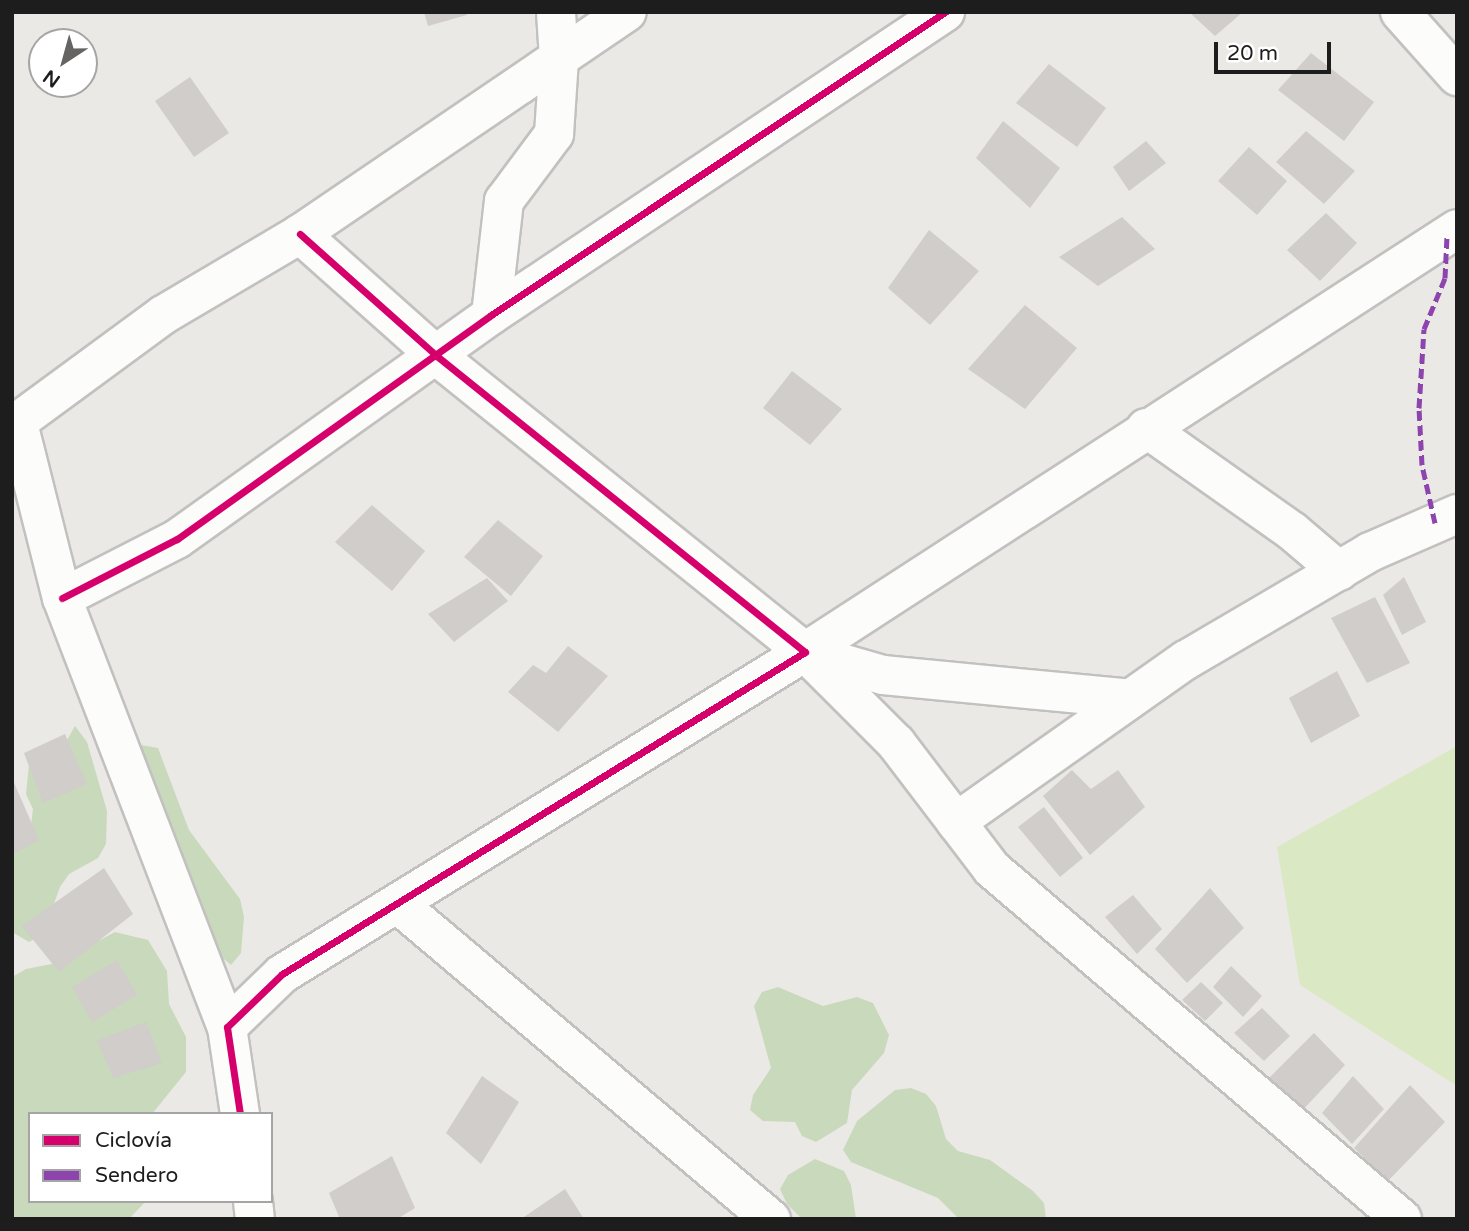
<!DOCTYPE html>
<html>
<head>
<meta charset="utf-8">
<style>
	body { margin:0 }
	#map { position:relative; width:1469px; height:1231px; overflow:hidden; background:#ebe9e6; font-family:"Varela Round",sans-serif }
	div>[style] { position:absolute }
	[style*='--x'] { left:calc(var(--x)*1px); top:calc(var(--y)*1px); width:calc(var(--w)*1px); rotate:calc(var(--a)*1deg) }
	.grass>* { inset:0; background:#dbe8c4 }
	.forest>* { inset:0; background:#c9d9bb }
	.building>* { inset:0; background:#d0cdca }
	.roads { filter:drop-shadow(2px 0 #c2c1c0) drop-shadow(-2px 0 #c2c1c0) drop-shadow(0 2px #c2c1c0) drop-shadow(0 -2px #c2c1c0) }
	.minor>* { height:38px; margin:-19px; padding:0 19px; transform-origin:19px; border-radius:19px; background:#fcfcfb }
	.quiet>* { height:5px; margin-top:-2.5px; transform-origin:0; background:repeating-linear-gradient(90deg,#8e44ad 0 10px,transparent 0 15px) }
	.cycleway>* { height:7px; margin:-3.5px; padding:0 3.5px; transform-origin:3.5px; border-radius:3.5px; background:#d6006c }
	span { translate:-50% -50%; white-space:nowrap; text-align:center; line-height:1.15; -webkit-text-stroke:5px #fff; paint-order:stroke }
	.frame { position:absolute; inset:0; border:14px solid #1d1d1d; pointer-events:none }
	.legend { position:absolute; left:28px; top:1112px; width:245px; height:91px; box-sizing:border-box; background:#fff; border:2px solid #a5a5a5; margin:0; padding:9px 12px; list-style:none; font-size:21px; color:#1d1d1d }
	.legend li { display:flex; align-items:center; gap:14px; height:35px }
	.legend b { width:35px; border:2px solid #a5a5a5 }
	.north { position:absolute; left:28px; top:28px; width:70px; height:70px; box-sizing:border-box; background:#fff; border:2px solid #a5a5a5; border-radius:50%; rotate:216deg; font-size:19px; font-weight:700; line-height:28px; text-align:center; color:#1d1d1d }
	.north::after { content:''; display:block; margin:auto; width:24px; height:32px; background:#656463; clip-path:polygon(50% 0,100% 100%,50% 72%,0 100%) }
	.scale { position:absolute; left:1214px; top:42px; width:117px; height:32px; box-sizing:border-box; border:4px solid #1d1d1d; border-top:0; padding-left:9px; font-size:21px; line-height:24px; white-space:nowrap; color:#1d1d1d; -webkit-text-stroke:5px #fff; paint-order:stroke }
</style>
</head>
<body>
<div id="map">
	<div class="grass">
		<div style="clip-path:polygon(1457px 746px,1457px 1086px,1300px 985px,1277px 847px)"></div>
	</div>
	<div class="forest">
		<div style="clip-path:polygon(75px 726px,87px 742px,107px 811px,106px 844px,98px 858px,69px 874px,60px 887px,43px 934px,29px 942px,12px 932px,12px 845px,31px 825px,33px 809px,26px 794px,29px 764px,67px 740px)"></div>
		<div style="clip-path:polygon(141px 745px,158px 748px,189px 830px,240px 899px,244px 917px,241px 953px,231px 965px,201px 940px,137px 760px)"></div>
		<div style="clip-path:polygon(115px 932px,148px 940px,167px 971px,169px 1004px,186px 1037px,186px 1072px,152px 1114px,30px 1114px,30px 1201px,146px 1201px,129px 1219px,12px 1219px,12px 977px,26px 969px,57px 963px)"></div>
		<div style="clip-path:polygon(778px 987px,823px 1006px,857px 997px,873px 1003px,889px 1035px,884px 1053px,852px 1090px,847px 1123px,816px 1142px,802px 1136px,795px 1122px,763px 1121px,750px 1110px,753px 1095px,771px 1068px,754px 1006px,762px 992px)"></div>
		<div style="clip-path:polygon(911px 1088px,926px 1094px,936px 1106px,946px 1139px,958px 1151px,990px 1160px,1033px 1191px,1044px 1203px,1046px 1219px,959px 1219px,938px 1198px,851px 1162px,843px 1150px,857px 1121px,895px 1090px)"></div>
		<div style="clip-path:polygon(815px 1159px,844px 1171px,851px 1185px,856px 1219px,802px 1219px,787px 1204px,780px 1189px,788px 1175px)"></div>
	</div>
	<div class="building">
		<div style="clip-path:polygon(424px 12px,466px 12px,467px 15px,428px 26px)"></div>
		<div style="clip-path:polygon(1189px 12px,1243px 12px,1215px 36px)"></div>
		<div style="clip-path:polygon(1311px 53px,1374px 102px,1344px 141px,1278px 90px)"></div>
		<div style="clip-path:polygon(1049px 64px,1106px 108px,1077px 147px,1016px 103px)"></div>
		<div style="clip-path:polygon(190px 77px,229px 133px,194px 157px,155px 101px)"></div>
		<div style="clip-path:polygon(1003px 121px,1060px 168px,1030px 208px,976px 158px)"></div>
		<div style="clip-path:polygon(1306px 131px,1355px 171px,1324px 204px,1276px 162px)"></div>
		<div style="clip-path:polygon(1146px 141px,1166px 163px,1129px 191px,1113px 167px)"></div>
		<div style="clip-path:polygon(1249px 147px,1287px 181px,1257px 215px,1218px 181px)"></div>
		<div style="clip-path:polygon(1326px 213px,1357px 243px,1320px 281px,1287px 250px)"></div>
		<div style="clip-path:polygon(1122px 217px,1155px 249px,1098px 286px,1059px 257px)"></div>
		<div style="clip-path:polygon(929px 230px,979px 271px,930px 325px,888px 288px)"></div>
		<div style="clip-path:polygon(1025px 305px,1077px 348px,1025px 409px,968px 369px)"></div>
		<div style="clip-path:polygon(792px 371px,842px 409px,810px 445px,763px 408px)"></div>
		<div style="clip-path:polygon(372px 505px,425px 551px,392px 591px,335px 542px)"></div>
		<div style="clip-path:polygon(498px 520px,543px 556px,511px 596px,464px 557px)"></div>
		<div style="clip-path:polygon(1404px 577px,1426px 622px,1402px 635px,1383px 595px)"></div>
		<div style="clip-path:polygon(487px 578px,508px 601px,454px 642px,428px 614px)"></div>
		<div style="clip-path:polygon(1375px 597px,1410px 663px,1367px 683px,1331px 618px)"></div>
		<div style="clip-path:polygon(568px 646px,608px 676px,558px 732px,508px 692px,533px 665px,546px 673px)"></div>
		<div style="clip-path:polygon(1337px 671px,1360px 716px,1311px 743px,1289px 698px)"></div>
		<div style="clip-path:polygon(65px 734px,87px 784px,43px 803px,24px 753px)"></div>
		<div style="clip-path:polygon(1072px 770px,1091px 789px,1118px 770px,1145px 807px,1090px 855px,1043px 796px)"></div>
		<div style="clip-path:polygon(12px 778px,39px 840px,12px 855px)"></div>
		<div style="clip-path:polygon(1044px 807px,1083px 858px,1060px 877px,1018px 827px)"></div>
		<div style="clip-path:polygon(104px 868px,133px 914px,59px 972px,22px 926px)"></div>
		<div style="clip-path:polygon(1210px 888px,1244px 928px,1187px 983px,1155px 949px)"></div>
		<div style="clip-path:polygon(1133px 895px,1162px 929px,1137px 954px,1105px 917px)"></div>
		<div style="clip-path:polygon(117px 960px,137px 995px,92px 1022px,72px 987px)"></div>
		<div style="clip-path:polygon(1231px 966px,1262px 996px,1243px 1017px,1213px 987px)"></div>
		<div style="clip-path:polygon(1201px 982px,1223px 1003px,1205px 1021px,1182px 1000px)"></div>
		<div style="clip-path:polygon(1262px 1008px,1290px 1036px,1264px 1061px,1234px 1033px)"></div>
		<div style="clip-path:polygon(146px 1022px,162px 1063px,113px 1078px,97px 1040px)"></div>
		<div style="clip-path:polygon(1314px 1033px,1345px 1065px,1299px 1114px,1263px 1084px)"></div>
		<div style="clip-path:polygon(482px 1076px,519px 1102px,481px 1164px,446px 1133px)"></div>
		<div style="clip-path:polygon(1353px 1076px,1384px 1109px,1352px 1144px,1322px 1113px)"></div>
		<div style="clip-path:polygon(1410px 1085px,1445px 1122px,1388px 1181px,1354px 1148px)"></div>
		<div style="clip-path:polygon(392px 1156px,415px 1208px,397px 1219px,340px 1219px,329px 1193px)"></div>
		<div style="clip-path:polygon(565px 1189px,584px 1219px,521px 1219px)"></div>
	</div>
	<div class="roads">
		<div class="minor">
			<div style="--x:1400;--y:12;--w:86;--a:48.3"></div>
			<div style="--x:491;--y:315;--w:115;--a:-83.5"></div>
			<div style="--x:504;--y:201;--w:84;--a:-53.3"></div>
			<div style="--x:554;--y:134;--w:75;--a:-86.2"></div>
			<div style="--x:559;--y:59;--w:47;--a:-93.7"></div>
			<div style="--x:18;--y:423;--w:180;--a:75.9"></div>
			<div style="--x:62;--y:598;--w:460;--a:69"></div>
			<div style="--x:12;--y:426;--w:187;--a:-36.3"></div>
			<div style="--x:163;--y:315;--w:159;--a:-30.6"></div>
			<div style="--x:300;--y:234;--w:395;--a:-34.2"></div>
			<div style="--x:1146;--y:428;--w:179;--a:35.2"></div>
			<div style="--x:1292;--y:531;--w:62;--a:40.4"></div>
			<div style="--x:62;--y:598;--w:129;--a:-27.2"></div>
			<div style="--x:177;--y:539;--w:386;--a:-35.5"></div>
			<div style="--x:491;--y:315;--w:546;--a:-33.72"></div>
			<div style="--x:805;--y:652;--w:129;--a:45"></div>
			<div style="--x:896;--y:743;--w:158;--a:52.7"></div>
			<div style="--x:992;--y:869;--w:539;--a:40.49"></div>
			<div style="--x:805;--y:652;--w:777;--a:-32.97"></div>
			<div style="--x:810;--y:654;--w:76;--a:16"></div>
			<div style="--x:883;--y:675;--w:248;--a:5.5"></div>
			<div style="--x:956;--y:822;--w:281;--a:-35.2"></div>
			<div style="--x:1186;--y:660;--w:213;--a:-30.4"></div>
			<div style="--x:1370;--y:552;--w:95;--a:-23.6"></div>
			<div style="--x:399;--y:905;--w:487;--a:40.2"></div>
			<div style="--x:240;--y:1114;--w:88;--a:-98.5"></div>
			<div style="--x:227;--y:1027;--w:76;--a:-43.9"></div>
			<div style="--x:282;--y:974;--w:614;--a:-31.62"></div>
			<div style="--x:805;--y:652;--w:471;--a:-141.2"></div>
			<div style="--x:438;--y:357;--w:185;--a:-138.3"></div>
			<div style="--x:253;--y:1201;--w:18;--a:84"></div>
		</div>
	</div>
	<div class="quiet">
		<div style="--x:1435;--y:523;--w:59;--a:-102.6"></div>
		<div style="--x:1422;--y:465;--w:57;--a:-93"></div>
		<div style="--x:1419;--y:408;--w:79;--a:-86.4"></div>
		<div style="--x:1424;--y:329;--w:55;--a:-67.6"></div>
		<div style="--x:1445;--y:278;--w:43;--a:-87.3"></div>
	</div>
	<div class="cycleway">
		<div style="--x:62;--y:598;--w:129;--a:-27.2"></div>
		<div style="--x:177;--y:539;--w:386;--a:-35.5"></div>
		<div style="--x:491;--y:315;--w:546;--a:-33.72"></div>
		<div style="--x:240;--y:1114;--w:88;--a:-98.5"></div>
		<div style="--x:227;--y:1027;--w:76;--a:-43.9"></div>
		<div style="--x:282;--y:974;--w:614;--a:-31.62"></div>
		<div style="--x:805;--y:652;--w:471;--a:-141.2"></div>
		<div style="--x:438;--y:357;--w:185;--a:-138.3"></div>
	</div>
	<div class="frame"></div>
	<ul class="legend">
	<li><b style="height:9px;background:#d6006c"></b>Ciclovía</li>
	<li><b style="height:9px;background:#8e44ad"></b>Sendero</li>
	</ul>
	<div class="north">N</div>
	<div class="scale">20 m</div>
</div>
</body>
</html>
